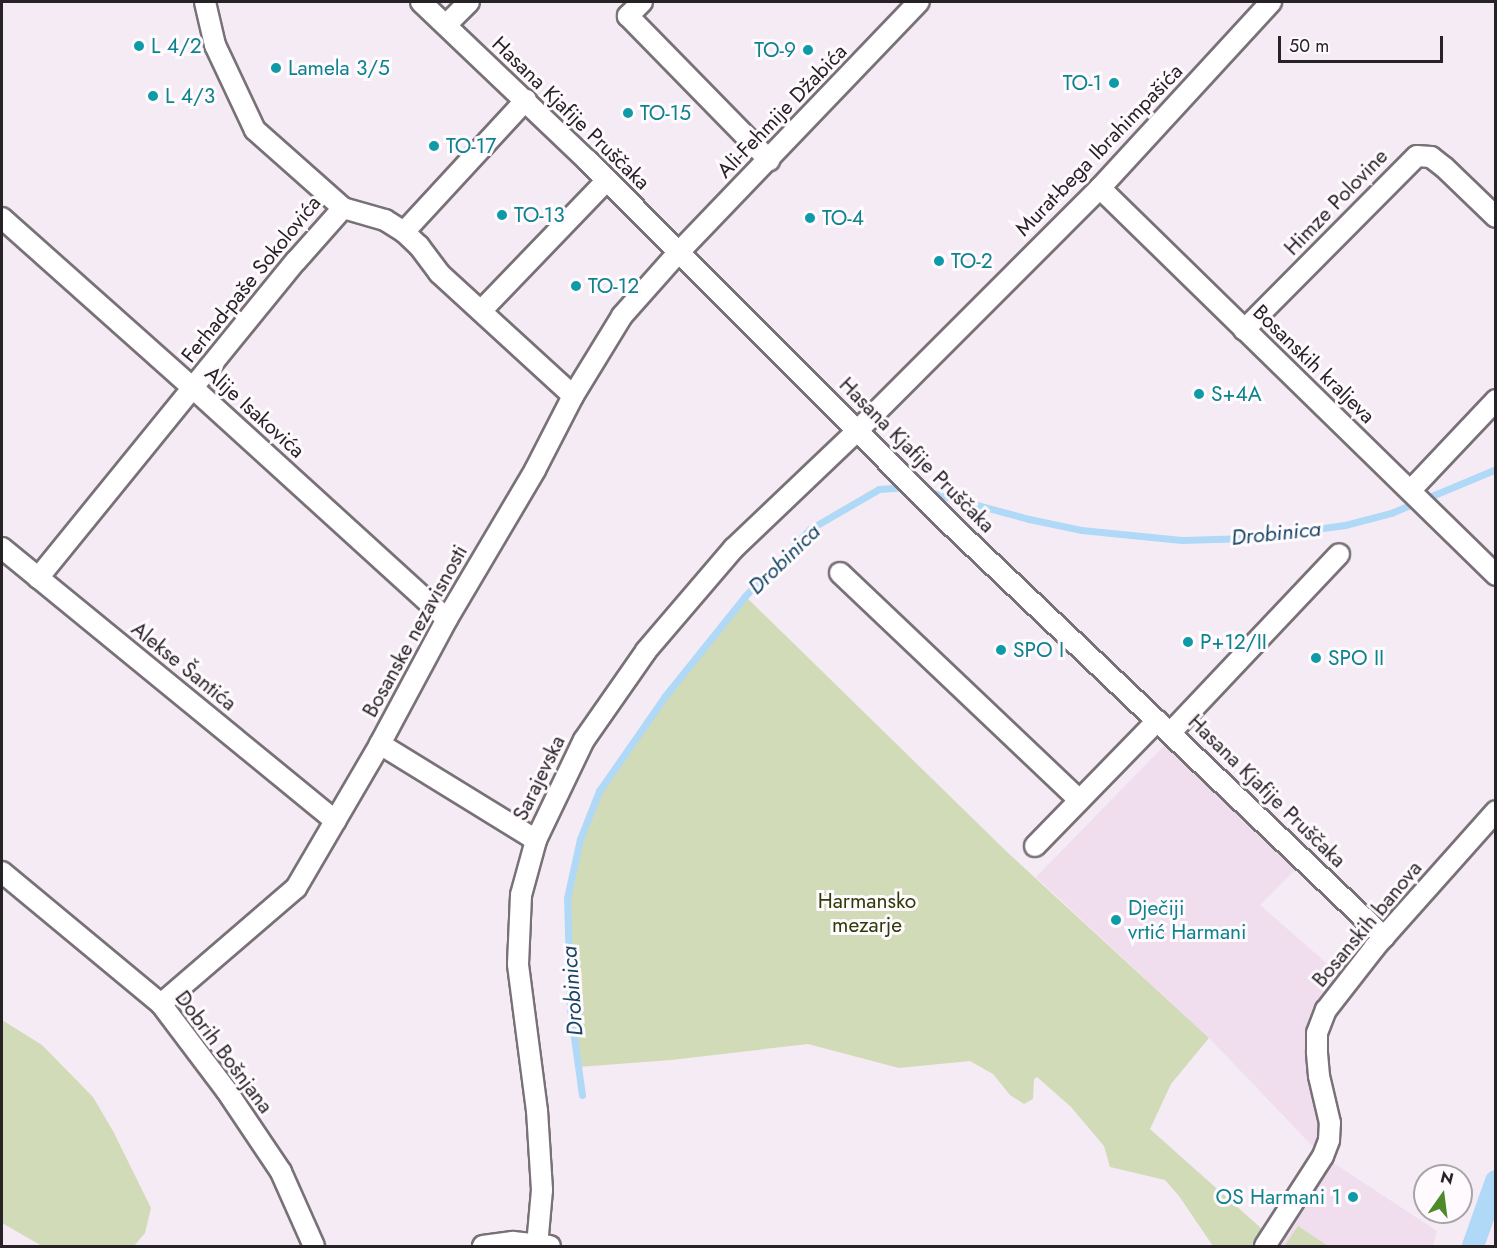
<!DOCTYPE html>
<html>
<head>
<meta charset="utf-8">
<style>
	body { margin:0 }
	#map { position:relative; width:1497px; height:1248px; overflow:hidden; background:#f5ebf4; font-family:Jost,sans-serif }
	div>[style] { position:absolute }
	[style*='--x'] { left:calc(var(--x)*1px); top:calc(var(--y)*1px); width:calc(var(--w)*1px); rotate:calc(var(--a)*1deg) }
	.education>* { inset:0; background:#f0deef }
	.green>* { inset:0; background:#d1dbb8 }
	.stream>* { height:7px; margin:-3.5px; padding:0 3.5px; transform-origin:3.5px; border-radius:3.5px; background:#afd9f7 }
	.canal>* { height:22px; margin:-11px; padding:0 11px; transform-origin:11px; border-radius:11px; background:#afd9f7 }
	.roads { filter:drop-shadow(2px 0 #797178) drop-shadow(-2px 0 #797178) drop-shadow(0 2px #797178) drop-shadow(0 -2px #797178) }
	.minor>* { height:20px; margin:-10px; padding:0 10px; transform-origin:10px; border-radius:10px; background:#fff }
	.dots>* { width:16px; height:16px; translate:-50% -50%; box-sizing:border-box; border:3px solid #fefafe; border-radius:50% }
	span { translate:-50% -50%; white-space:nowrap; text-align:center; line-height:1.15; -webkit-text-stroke:6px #fefafe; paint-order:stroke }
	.culture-label { font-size:21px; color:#0d838f }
	.left { translate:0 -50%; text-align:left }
	.right { translate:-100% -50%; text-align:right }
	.street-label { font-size:21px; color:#262225 }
	.park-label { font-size:21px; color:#303a06 }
	.water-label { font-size:22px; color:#144664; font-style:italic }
	.frame { position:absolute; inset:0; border:3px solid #262225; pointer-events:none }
	.north { position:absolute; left:1413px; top:1164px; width:60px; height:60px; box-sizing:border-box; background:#fefafe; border:2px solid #a8a4a7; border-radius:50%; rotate:14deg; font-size:16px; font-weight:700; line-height:24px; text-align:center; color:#262225 }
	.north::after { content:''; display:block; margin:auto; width:21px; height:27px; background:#4c8a2a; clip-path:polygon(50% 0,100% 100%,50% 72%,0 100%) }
	.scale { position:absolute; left:1278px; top:36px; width:165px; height:27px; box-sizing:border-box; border:3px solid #262225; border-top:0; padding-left:8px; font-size:18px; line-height:21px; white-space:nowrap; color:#262225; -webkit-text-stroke:4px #fefafe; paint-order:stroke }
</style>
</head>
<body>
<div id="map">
	<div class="education">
		<div style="clip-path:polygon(1167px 743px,1296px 869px,1260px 905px,1347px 981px,1326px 1010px,1323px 1156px,1437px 1231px,1433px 1246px,1265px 1246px,1322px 1156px,1209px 1038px,1036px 877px)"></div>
	</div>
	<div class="green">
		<div style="clip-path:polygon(745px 596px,1006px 851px,1209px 1038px,1171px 1084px,1150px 1129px,1271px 1237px,1265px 1246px,1213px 1246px,1179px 1196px,1165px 1180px,1110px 1167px,1104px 1146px,1071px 1107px,1037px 1077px,1034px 1079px,1033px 1099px,1024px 1104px,1010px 1095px,993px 1074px,970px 1061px,899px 1068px,808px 1044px,671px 1060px,578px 1067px,570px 1009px,567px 898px,580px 839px,599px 791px,665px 696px)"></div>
		<div style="clip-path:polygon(2px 1020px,42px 1045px,93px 1097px,113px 1131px,151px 1208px,145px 1233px,134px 1246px,42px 1246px,2px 1223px)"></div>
		<div style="clip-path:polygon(1298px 1226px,1328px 1246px,1284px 1246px)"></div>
	</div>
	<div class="stream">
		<div style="--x:925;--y:491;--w:108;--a:15.1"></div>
		<div style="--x:1029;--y:519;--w:53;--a:11.9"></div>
		<div style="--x:1081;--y:530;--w:101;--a:5.7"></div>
		<div style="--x:1182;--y:540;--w:67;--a:-1.7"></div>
		<div style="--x:1249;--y:538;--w:97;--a:-7.7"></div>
		<div style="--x:1345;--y:525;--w:48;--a:-14.6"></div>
		<div style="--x:1391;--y:513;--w:114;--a:-22.7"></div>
		<div style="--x:582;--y:1095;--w:87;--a:-97.9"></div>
		<div style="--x:570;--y:1009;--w:111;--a:-91.5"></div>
		<div style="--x:567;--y:898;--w:60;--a:-77.6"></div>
		<div style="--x:580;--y:839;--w:52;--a:-68.4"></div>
		<div style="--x:599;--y:791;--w:116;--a:-55.2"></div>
		<div style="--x:665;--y:696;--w:128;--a:-51.3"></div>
		<div style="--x:745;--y:596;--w:93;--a:-45.9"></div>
		<div style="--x:810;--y:529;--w:80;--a:-30.1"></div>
		<div style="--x:879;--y:489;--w:30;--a:-4"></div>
	</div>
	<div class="canal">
		<div style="--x:1473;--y:1246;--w:69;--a:-70.5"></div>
	</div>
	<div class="roads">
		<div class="minor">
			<div style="--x:421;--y:2;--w:229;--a:43.6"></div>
			<div style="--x:587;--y:160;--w:515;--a:45.08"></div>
			<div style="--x:951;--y:525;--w:598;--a:43.58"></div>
			<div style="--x:642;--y:2;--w:20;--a:135"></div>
			<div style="--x:628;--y:16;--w:202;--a:45.6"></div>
			<div style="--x:447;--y:24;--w:31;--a:-45"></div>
			<div style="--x:1100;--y:188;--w:554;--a:44.34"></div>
			<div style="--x:343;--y:208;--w:44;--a:15.9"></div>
			<div style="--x:385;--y:220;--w:22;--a:32"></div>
			<div style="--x:404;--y:232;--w:21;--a:43"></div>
			<div style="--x:419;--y:246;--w:34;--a:53"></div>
			<div style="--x:439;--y:273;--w:182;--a:42.5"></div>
			<div style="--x:2;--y:218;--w:256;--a:41.7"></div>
			<div style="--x:193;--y:388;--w:343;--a:42.3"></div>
			<div style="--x:404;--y:232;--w:180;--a:-47.3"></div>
			<div style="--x:481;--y:311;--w:182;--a:-46.1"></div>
			<div style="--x:1244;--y:330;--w:245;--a:-45.2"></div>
			<div style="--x:1417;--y:156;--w:14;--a:4"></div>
			<div style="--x:1431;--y:157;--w:16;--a:38"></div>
			<div style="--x:1444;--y:167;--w:72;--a:43.9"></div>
			<div style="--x:1411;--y:490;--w:124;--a:-46.6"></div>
			<div style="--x:2;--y:548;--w:431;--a:39.3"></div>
			<div style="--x:840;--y:573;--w:330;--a:43.5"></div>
			<div style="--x:38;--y:578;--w:409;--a:-50.9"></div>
			<div style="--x:296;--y:261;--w:71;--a:-48.4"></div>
			<div style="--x:343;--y:208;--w:118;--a:-138.4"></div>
			<div style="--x:255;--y:130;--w:94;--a:-115.2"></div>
			<div style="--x:215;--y:45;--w:44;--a:-103.1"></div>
			<div style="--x:1170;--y:733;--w:246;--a:-46.6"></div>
			<div style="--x:380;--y:744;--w:183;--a:31.6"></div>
			<div style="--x:1035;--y:846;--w:175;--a:-45.7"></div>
			<div style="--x:2;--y:872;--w:207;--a:39.7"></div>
			<div style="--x:161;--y:1004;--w:108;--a:52.9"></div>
			<div style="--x:226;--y:1090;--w:99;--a:56.1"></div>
			<div style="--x:281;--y:1172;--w:81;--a:66"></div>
			<div style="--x:161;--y:1004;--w:178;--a:-40.7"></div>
			<div style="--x:296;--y:888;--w:167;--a:-59.7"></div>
			<div style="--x:380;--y:744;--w:142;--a:-61.8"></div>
			<div style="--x:447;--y:619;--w:173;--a:-59.4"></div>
			<div style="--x:535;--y:470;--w:83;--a:-62.8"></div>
			<div style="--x:573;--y:396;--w:94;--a:-58.5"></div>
			<div style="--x:622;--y:316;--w:84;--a:-48.4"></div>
			<div style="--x:678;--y:253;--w:348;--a:-46.2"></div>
			<div style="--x:483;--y:1246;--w:30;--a:-8"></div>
			<div style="--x:513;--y:1242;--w:37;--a:6"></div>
			<div style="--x:537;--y:1246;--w:56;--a:-84.9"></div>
			<div style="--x:542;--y:1190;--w:79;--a:-93.6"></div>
			<div style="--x:537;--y:1111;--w:148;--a:-97.4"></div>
			<div style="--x:518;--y:964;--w:69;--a:-87.5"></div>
			<div style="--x:521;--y:895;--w:57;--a:-74.7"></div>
			<div style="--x:536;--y:840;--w:111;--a:-64.4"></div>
			<div style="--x:584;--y:740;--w:108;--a:-55.1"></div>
			<div style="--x:646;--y:651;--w:135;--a:-49.5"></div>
			<div style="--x:734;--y:548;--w:170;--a:-43.6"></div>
			<div style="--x:857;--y:431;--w:344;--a:-45"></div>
			<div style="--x:1100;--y:188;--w:253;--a:-47.4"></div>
			<div style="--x:1265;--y:1246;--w:107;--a:-57.2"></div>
			<div style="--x:1323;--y:1156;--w:17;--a:-69"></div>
			<div style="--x:1329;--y:1140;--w:17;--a:-87"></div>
			<div style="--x:1330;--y:1123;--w:48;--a:-103.2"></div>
			<div style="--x:1319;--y:1076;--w:25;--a:-95"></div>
			<div style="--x:1317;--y:1051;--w:18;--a:-90"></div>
			<div style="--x:1317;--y:1033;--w:25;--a:-69"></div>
			<div style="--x:1326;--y:1010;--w:80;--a:-52.1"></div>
			<div style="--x:1375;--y:947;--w:182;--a:-48.3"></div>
		</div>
	</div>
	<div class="dots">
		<div style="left:139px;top:46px;background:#0f9aa8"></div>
		<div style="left:808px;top:50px;background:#0f9aa8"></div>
		<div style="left:276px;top:68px;background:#0f9aa8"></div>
		<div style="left:1114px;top:83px;background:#0f9aa8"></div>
		<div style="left:153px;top:96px;background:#0f9aa8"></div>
		<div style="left:628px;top:113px;background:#0f9aa8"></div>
		<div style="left:434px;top:146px;background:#0f9aa8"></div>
		<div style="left:502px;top:215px;background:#0f9aa8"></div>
		<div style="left:810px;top:218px;background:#0f9aa8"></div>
		<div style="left:939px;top:261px;background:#0f9aa8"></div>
		<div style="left:576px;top:286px;background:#0f9aa8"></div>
		<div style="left:1199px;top:394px;background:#0f9aa8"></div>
		<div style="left:1188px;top:642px;background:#0f9aa8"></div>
		<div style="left:1001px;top:650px;background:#0f9aa8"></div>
		<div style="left:1316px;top:658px;background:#0f9aa8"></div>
		<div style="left:1116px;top:920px;background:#0f9aa8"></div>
		<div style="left:1353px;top:1197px;background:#0f9aa8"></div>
	</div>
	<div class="culture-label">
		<span class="left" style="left:151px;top:46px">L 4/2</span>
		<span class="right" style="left:796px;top:50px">TO-9</span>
		<span class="left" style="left:288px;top:68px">Lamela 3/5</span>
		<span class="right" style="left:1102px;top:83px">TO-1</span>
		<span class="left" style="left:165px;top:96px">L 4/3</span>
		<span class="left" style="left:640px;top:113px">TO-15</span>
		<span class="left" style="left:446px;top:146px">TO-17</span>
		<span class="left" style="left:514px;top:215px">TO-13</span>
		<span class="left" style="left:822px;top:218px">TO-4</span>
		<span class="left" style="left:951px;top:261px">TO-2</span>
		<span class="left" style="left:588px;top:286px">TO-12</span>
		<span class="left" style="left:1211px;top:394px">S+4A</span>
		<span class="left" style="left:1200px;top:642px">P+12/II</span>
		<span class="left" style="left:1013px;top:650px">SPO I</span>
		<span class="left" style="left:1328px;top:658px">SPO II</span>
		<span class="left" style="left:1128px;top:920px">Dječiji<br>vrtić Harmani</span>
		<span class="right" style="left:1341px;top:1197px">OS Harmani 1</span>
	</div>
	<div class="street-label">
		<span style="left:782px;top:111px;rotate:-46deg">Ali-Fehmije Džabića</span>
		<span style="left:571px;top:113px;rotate:44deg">Hasana Kjafije Pruščaka</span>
		<span style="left:1099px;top:150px;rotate:-46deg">Murat-bega Ibrahimpašića</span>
		<span style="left:1336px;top:202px;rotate:-46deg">Himze Polovine</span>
		<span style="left:251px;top:279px;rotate:-51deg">Ferhad-paše Sokolovića</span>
		<span style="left:1314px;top:364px;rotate:44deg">Bosanskih kraljeva</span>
		<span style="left:255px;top:412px;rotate:42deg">Alije Isakovića</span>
		<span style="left:917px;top:455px;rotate:45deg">Hasana Kjafije Pruščaka</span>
		<span style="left:415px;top:631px;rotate:-61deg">Bosanske nezavisnosti</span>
		<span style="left:184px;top:666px;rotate:39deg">Alekse Šantića</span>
		<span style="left:539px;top:778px;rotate:-64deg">Sarajevska</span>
		<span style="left:1267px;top:791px;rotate:44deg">Hasana Kjafije Pruščaka</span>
		<span style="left:1367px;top:924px;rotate:-50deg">Bosanskih banova</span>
		<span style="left:224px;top:1052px;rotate:53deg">Dobrih Bošnjana</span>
	</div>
	<div class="park-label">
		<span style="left:867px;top:913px">Harmansko<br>mezarje</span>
	</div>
	<div class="water-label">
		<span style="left:1276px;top:533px;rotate:-6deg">Drobinica</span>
		<span style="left:784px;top:559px;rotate:-44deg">Drobinica</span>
		<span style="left:572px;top:991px;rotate:-94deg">Drobinica</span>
	</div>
	<div class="frame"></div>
	<div class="north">N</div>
	<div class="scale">50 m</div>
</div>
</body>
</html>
